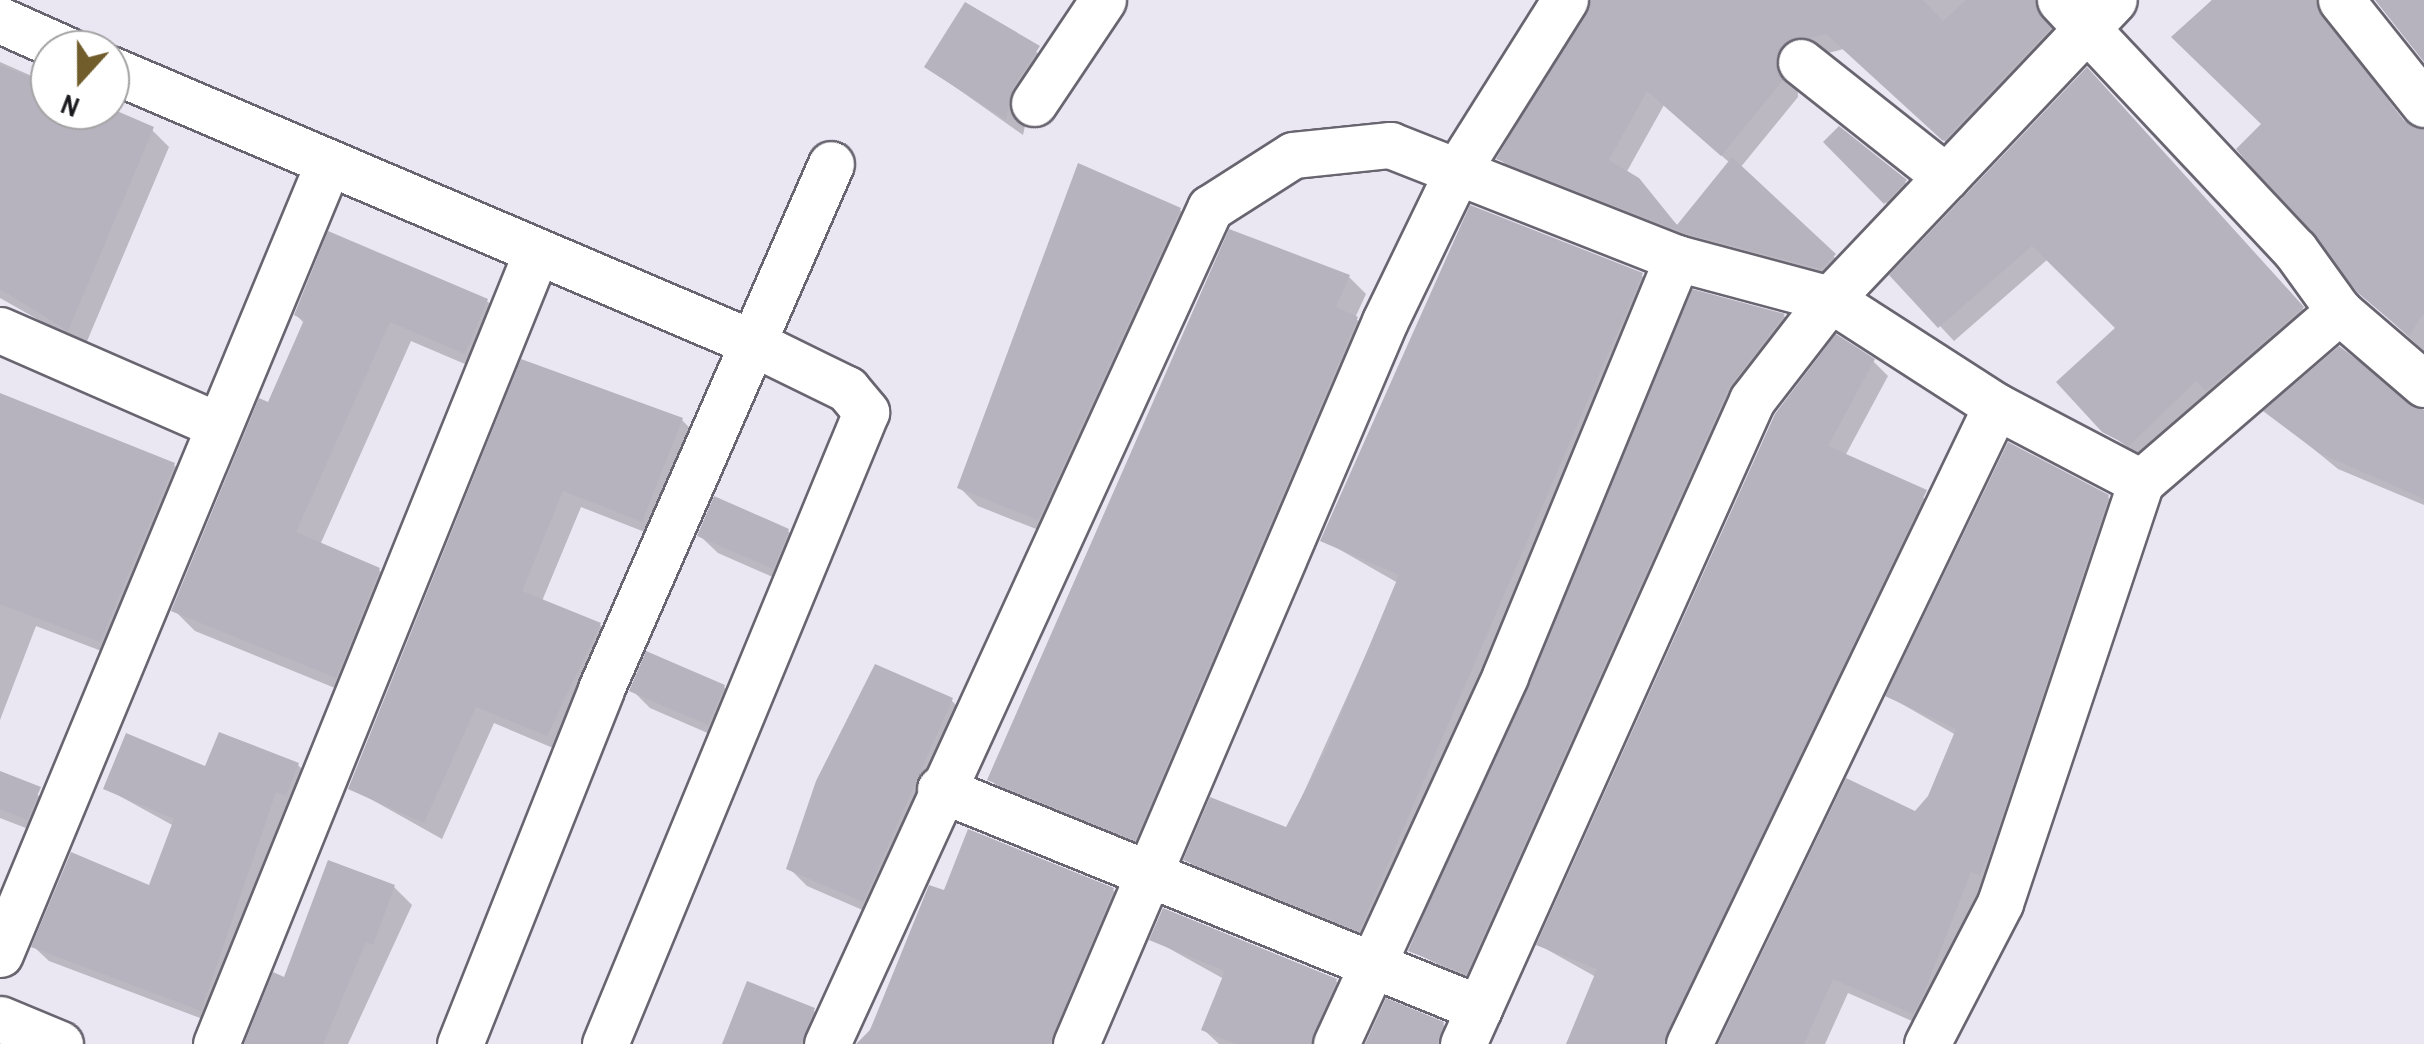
<!DOCTYPE html>
<html>
<head>
<meta charset="utf-8">
<style>
	body { margin:0 }
	#map { position:relative; width:2424px; height:1044px; overflow:hidden; background:#eae6f2; font-family:"Archivo Narrow",sans-serif }
	div>[style] { position:absolute }
	[style*='--x'] { left:calc(var(--x)*1px); top:calc(var(--y)*1px); width:calc(var(--w)*1px); rotate:calc(var(--a)*1deg) }
	.shadow>* { inset:0; background:#0003 }
	.building>* { inset:0; background:#b7b3be }
	.roads { filter:drop-shadow(2px 0 #696570) drop-shadow(-2px 0 #696570) drop-shadow(0 2px #696570) drop-shadow(0 -2px #696570) }
	.street>* { height:45px; margin:-22.5px; padding:0 22.5px; transform-origin:22.5px; border-radius:22.5px; background:#fff }
	span { translate:-50% -50%; white-space:nowrap; text-align:center; line-height:1.15; -webkit-text-stroke:9px #fff; paint-order:stroke }
	.north { position:absolute; left:30px; top:30px; width:100px; height:100px; box-sizing:border-box; background:#fff; border:2px solid #a3a3a5; border-radius:50%; rotate:201deg; font-size:28px; font-weight:700; line-height:40px; text-align:center; color:#1a191d }
	.north::after { content:''; display:block; margin:auto; width:35px; height:45px; background:#715d2c; clip-path:polygon(50% 0,100% 100%,50% 72%,0 100%) }
</style>
</head>
<body>
<div id="map">
	<div class="shadow">
		<div style="clip-path:polygon(evenodd,1602px 0,2056px 0,2049px 23px,2065px 46px,1961px 156px,1844px 49px,1796px 61px,1798px 97px,1740px 168px,1850px 272px,1838px 284px,1704px 248px,1515px 174px,1499px 158px,1602px 0,1664px 105px,1730px 163px,1679px 227px,1626px 173px,1664px 105px)"></div>
		<div style="clip-path:polygon(2212px 0,2339px 0,2335px 34px,2407px 124px,2424px 126px,2424px 351px,2378px 309px,2264px 124px,2175px 37px)"></div>
		<div style="clip-path:polygon(966px 5px,1057px 66px,1029px 108px,1023px 135px,927px 67px)"></div>
		<div style="clip-path:polygon(0 62px,50px 84px,50px 110px,152px 130px,169px 147px,85px 346px,0 298px)"></div>
		<div style="clip-path:polygon(2101px 84px,2316px 323px,2144px 459px,2104px 430px,2118px 328px,2048px 259px,1954px 341px,1940px 326px)"></div>
		<div style="clip-path:polygon(1826px 142px,1905px 182px,1923px 199px,1903px 220px)"></div>
		<div style="clip-path:polygon(1180px 210px,1198px 228px,1056px 537px,978px 506px,960px 488px)"></div>
		<div style="clip-path:polygon(1641px 275px,1659px 292px,1377px 947px,1204px 876px,1186px 859px,1287px 830px,1398px 583px,1323px 540px)"></div>
		<div style="clip-path:polygon(1349px 277px,1366px 294px,1355px 318px,1374px 335px,1152px 855px,1007px 796px,990px 779px)"></div>
		<div style="clip-path:polygon(1694px 292px,1784px 316px,1798px 331px,1481px 988px,1411px 950px)"></div>
		<div style="clip-path:polygon(487px 301px,508px 322px,486px 373px,411px 341px,320px 545px,379px 570px,400px 591px,357px 697px,195px 631px,174px 610px,305px 324px,296px 315px)"></div>
		<div style="clip-path:polygon(1873px 361px,1888px 376px,1845px 456px,1940px 507px,1682px 1044px,1567px 1044px,1596px 977px,1539px 945px)"></div>
		<div style="clip-path:polygon(523px 362px,682px 420px,699px 438px,660px 538px,581px 507px,542px 601px,600px 625px,618px 643px,565px 753px,494px 723px,442px 839px,351px 788px)"></div>
		<div style="clip-path:polygon(0 405px,174px 465px,191px 482px,117px 657px,36px 626px,0 720px)"></div>
		<div style="clip-path:polygon(2424px 410px,2424px 505px,2338px 469px,2267px 411px)"></div>
		<div style="clip-path:polygon(2108px 497px,2123px 512px,2005px 864px,1928px 1028px,1848px 993px,1825px 1044px,1721px 1044px,1930px 798px,1956px 735px,1888px 696px)"></div>
		<div style="clip-path:polygon(788px 531px,806px 549px,791px 585px,718px 553px,700px 536px)"></div>
		<div style="clip-path:polygon(724px 687px,742px 705px,726px 741px,650px 708px,632px 690px)"></div>
		<div style="clip-path:polygon(951px 700px,969px 718px,881px 918px,807px 886px,789px 868px)"></div>
		<div style="clip-path:polygon(298px 765px,313px 780px,216px 1024px,49px 961px,34px 947px,150px 888px,174px 826px,105px 788px)"></div>
		<div style="clip-path:polygon(0 774px,57px 806px,44px 835px,0 818px)"></div>
		<div style="clip-path:polygon(394px 887px,412px 905px,348px 1044px,245px 1044px,286px 980px)"></div>
		<div style="clip-path:polygon(1113px 890px,1129px 907px,1074px 1044px,862px 1044px,945px 894px)"></div>
		<div style="clip-path:polygon(1152px 939px,1336px 981px,1354px 999px,1335px 1044px,1219px 1044px,1204px 1030px,1224px 979px)"></div>
		<div style="clip-path:polygon(813px 1010px,830px 1027px,827px 1044px,724px 1044px)"></div>
		<div style="clip-path:polygon(1443px 1024px,1461px 1044px,1365px 1044px)"></div>
	</div>
	<div class="building">
		<div style="clip-path:polygon(1591px 0,1923px 0,1943px 21px,1966px 0,2034px 0,2051px 28px,1943px 141px,1826px 34px,1781px 45px,1783px 80px,1721px 156px,1647px 91px,1609px 160px,1639px 178px,1677px 225px,1732px 157px,1836px 254px,1821px 269px,1685px 233px,1496px 159px)"></div>
		<div style="clip-path:polygon(2212px 0,2315px 0,2403px 120px,2424px 130px,2424px 313px,2409px 336px,2358px 293px,2236px 149px,2261px 124px,2171px 37px)"></div>
		<div style="clip-path:polygon(2375px 0,2424px 0,2424px 62px)"></div>
		<div style="clip-path:polygon(965px 2px,1040px 46px,1012px 89px,1006px 120px,924px 67px)"></div>
		<div style="clip-path:polygon(0 65px,50px 85px,50px 110px,110px 108px,154px 127px,68px 331px,0 289px)"></div>
		<div style="clip-path:polygon(2087px 67px,2304px 307px,2206px 391px,2196px 381px,2129px 446px,2102px 432px,2056px 382px,2115px 328px,2032px 246px,1938px 328px,1889px 275px)"></div>
		<div style="clip-path:polygon(1839px 126px,1907px 180px,1884px 204px,1823px 142px)"></div>
		<div style="clip-path:polygon(1078px 163px,1181px 208px,1038px 520px,957px 488px)"></div>
		<div style="clip-path:polygon(1470px 205px,1643px 273px,1359px 931px,1183px 860px,1210px 797px,1286px 827px,1326px 750px,1399px 575px,1320px 541px)"></div>
		<div style="clip-path:polygon(1229px 229px,1350px 275px,1336px 307px,1358px 317px,1135px 840px,987px 780px)"></div>
		<div style="clip-path:polygon(328px 231px,488px 299px,465px 354px,390px 322px,296px 532px,380px 568px,336px 678px,171px 611px,259px 398px,268px 402px,304px 320px,294px 315px)"></div>
		<div style="clip-path:polygon(1692px 289px,1785px 314px,1728px 389px,1466px 974px,1408px 951px)"></div>
		<div style="clip-path:polygon(1836px 334px,1875px 359px,1828px 446px,1927px 490px,1663px 1044px,1566px 1044px,1597px 969px,1536px 945px,1775px 414px)"></div>
		<div style="clip-path:polygon(2339px 346px,2424px 410px,2424px 499px,2319px 453px,2263px 411px)"></div>
		<div style="clip-path:polygon(521px 359px,683px 418px,642px 522px,563px 491px,522px 591px,601px 623px,547px 736px,476px 707px,424px 823px,348px 789px)"></div>
		<div style="clip-path:polygon(0 393px,175px 463px,100px 642px,0 604px)"></div>
		<div style="clip-path:polygon(2008px 442px,2109px 495px,1991px 849px,1980px 875px,1971px 872px,1923px 995px,1913px 1014px,1833px 979px,1804px 1044px,1718px 1044px,1846px 778px,1915px 811px,1928px 796px,1956px 729px,1885px 696px)"></div>
		<div style="clip-path:polygon(714px 496px,789px 529px,773px 569px,697px 536px)"></div>
		<div style="clip-path:polygon(646px 651px,725px 685px,708px 725px,629px 691px)"></div>
		<div style="clip-path:polygon(875px 664px,953px 698px,863px 902px,786px 869px,816px 781px)"></div>
		<div style="clip-path:polygon(219px 732px,299px 763px,286px 796px,276px 792px,201px 1011px,31px 947px,71px 852px,149px 885px,174px 819px,103px 789px,126px 733px,205px 766px)"></div>
		<div style="clip-path:polygon(0 771px,41px 787px,27px 820px,0 809px)"></div>
		<div style="clip-path:polygon(968px 829px,1114px 888px,1050px 1044px,856px 1044px,870px 1030px,929px 885px,944px 890px)"></div>
		<div style="clip-path:polygon(328px 860px,395px 885px,373px 945px,366px 942px,323px 1044px,244px 1044px,273px 972px,284px 977px)"></div>
		<div style="clip-path:polygon(1163px 908px,1337px 979px,1310px 1044px,1236px 1044px,1201px 1030px,1225px 971px,1149px 940px)"></div>
		<div style="clip-path:polygon(747px 981px,815px 1008px,801px 1044px,722px 1044px)"></div>
		<div style="clip-path:polygon(1386px 998px,1444px 1022px,1437px 1044px,1365px 1044px)"></div>
	</div>
	<div class="roads">
		<div class="street">
			<div style="--x:2060;--y:0;--w:343;--a:46.8"></div>
			<div style="--x:2295;--y:250;--w:75;--a:54.2"></div>
			<div style="--x:2339;--y:311;--w:112;--a:40.7"></div>
			<div style="--x:2341;--y:0;--w:133;--a:51.4"></div>
			<div style="--x:0;--y:20;--w:73;--a:24.1"></div>
			<div style="--x:1801;--y:62;--w:185;--a:38.4"></div>
			<div style="--x:110;--y:69;--w:699;--a:23.08"></div>
			<div style="--x:753;--y:343;--w:105;--a:26.1"></div>
			<div style="--x:847;--y:389;--w:30;--a:50"></div>
			<div style="--x:866;--y:412;--w:684;--a:112.44"></div>
			<div style="--x:1034;--y:103;--w:124;--a:-56.2"></div>
			<div style="--x:0;--y:330;--w:232;--a:23.6"></div>
			<div style="--x:940;--y:789;--w:582;--a:22.11"></div>
			<div style="--x:0;--y:954;--w:853;--a:-67.46"></div>
			<div style="--x:0;--y:1019;--w:65;--a:22.6"></div>
			<div style="--x:216;--y:1044;--w:853;--a:-67.97"></div>
			<div style="--x:460;--y:1044;--w:382;--a:-68.3"></div>
			<div style="--x:601;--y:689;--w:573;--a:-66.34"></div>
			<div style="--x:827;--y:1044;--w:920;--a:-65.39"></div>
			<div style="--x:1210;--y:208;--w:98;--a:-32.6"></div>
			<div style="--x:1293;--y:155;--w:98;--a:-5.9"></div>
			<div style="--x:1390;--y:145;--w:308;--a:21.5"></div>
			<div style="--x:1677;--y:258;--w:158;--a:15"></div>
			<div style="--x:1830;--y:299;--w:197;--a:32.8"></div>
			<div style="--x:1996;--y:406;--w:164;--a:27.7"></div>
			<div style="--x:1076;--y:1044;--w:786;--a:-66.86"></div>
			<div style="--x:1385;--y:321;--w:170;--a:-64.2"></div>
			<div style="--x:1459;--y:168;--w:199;--a:-57.8"></div>
			<div style="--x:1336;--y:1044;--w:405;--a:-65.3"></div>
			<div style="--x:1505;--y:676;--w:452;--a:-67.6"></div>
			<div style="--x:1463;--y:1044;--w:706;--a:-65.83"></div>
			<div style="--x:1752;--y:400;--w:128;--a:-52.3"></div>
			<div style="--x:1830;--y:299;--w:412;--a:-46.5"></div>
			<div style="--x:1689;--y:1044;--w:708;--a:-64.3"></div>
			<div style="--x:1927;--y:1044;--w:159;--a:-62.6"></div>
			<div style="--x:2000;--y:903;--w:444;--a:-71.5"></div>
			<div style="--x:2141;--y:482;--w:262;--a:-40.8"></div>
		</div>
	</div>
	<div class="north">N</div>
</div>
</body>
</html>
